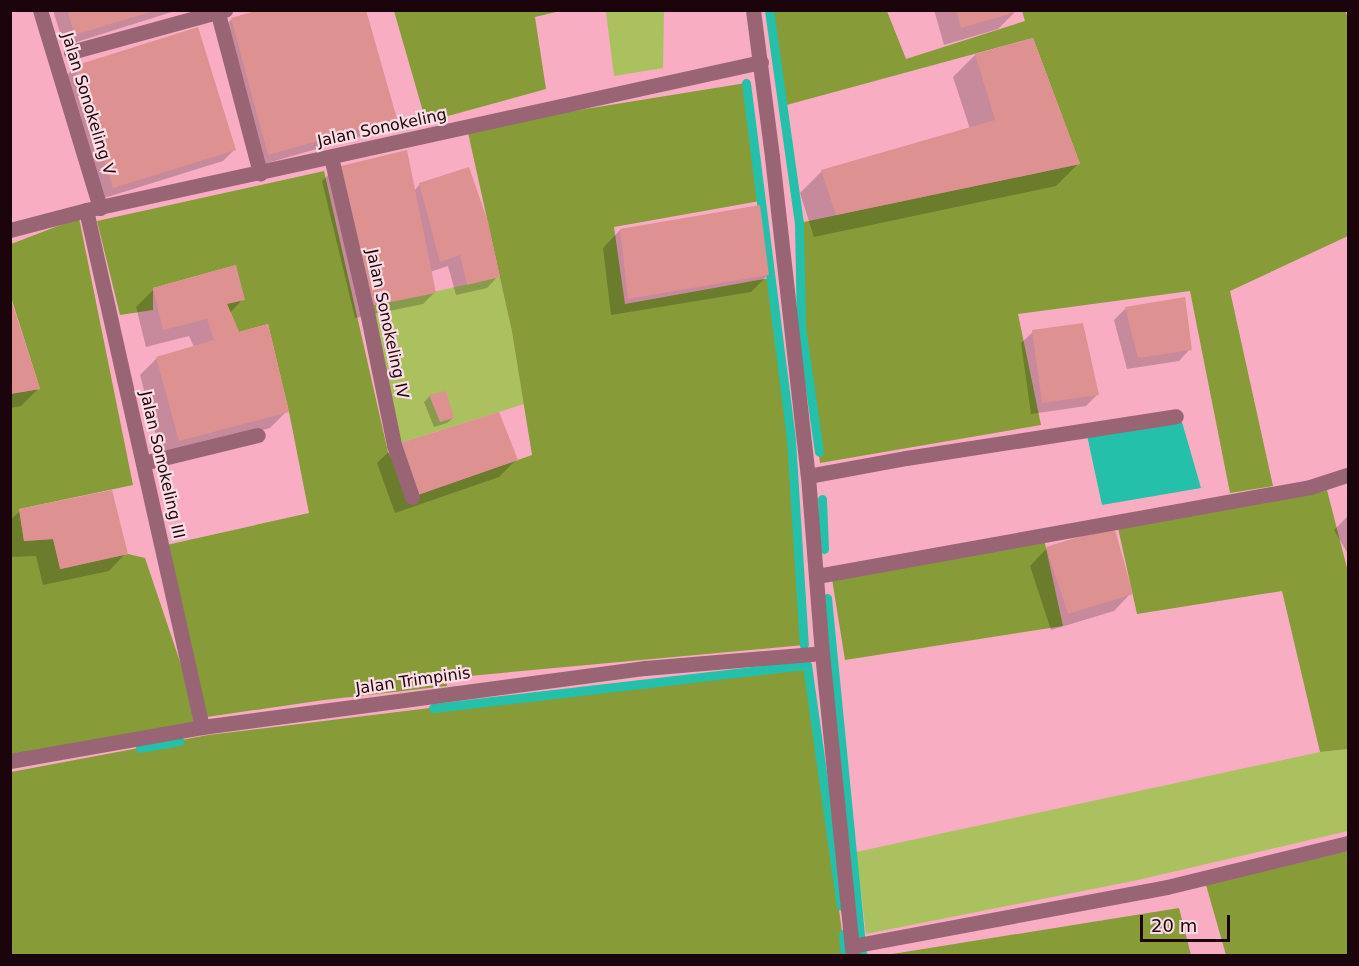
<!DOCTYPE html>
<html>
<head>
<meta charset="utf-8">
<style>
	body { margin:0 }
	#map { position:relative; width:1359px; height:966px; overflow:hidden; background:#f8adc3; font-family:"DejaVu Sans",sans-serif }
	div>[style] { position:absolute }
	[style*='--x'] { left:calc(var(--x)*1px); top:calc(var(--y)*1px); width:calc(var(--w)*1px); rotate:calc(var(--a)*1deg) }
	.green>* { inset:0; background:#abc15f }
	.forest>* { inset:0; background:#879b39 }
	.water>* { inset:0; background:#24c0a9 }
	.shadow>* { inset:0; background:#0003 }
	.stream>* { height:9px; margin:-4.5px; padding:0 4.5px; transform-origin:4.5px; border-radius:4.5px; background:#24c0a9 }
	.building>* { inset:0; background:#dd9191 }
	.minor>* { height:15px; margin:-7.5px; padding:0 7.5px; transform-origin:7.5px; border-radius:7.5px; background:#996575 }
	span { translate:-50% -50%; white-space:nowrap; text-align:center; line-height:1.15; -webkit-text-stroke:4.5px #fcdce5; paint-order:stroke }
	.street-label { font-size:16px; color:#1c040d }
	.frame { position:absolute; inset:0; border:12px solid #1c040d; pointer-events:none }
	.scale { position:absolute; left:1140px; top:915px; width:90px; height:27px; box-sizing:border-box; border:3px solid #1c040d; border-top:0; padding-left:8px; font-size:18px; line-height:21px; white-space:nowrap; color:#1c040d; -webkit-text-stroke:4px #fcdce5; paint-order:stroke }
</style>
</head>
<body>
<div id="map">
	<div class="green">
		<div style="clip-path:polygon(664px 11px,663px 68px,614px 76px,606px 12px)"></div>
		<div style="clip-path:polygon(500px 277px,512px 332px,524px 404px,394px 445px,366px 307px)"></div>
		<div style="clip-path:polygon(1348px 749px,1348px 831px,1138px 880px,866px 934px,856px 852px,1320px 752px)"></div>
	</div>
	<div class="forest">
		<div style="clip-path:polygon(394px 11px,560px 11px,535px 17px,546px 89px,426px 122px)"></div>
		<div style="clip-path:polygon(769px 11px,887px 11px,906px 59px,1025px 21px,1022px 11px,1345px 11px,1348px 17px,1348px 236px,1230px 291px,1273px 486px,1230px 493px,1190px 291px,1018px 314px,1041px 425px,820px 463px,801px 327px,799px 223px,1080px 164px,1033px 38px,783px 106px)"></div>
		<div style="clip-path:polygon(746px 83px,760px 201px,614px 227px,625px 304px,770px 278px,791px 440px,804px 645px,447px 678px,447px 686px,324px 700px,200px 718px,162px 546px,309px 513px,289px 412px,268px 324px,239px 332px,227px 304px,236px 265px,153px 288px,153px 310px,120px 315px,97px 221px,324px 171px,388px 452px,412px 497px,532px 455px,512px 332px,467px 128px)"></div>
		<div style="clip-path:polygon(79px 218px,133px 485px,19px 509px,24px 541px,53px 539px,61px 569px,128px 554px,145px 558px,202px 727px,11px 761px,10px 394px,40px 389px,11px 297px,11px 244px)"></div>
		<div style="clip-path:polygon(1327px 490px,1348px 572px,1348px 749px,1320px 752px,1282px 591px,1137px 614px,1118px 528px)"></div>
		<div style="clip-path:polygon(1044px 539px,1063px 626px,845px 660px,832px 579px)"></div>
		<div style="clip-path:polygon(807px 665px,845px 955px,11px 956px,11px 772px,208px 735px,636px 683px)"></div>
		<div style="clip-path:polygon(1348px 851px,1348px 955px,1226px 955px,1206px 885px)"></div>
		<div style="clip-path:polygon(1179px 908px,1191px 955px,886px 955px)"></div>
	</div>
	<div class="water">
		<div style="clip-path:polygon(1182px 422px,1201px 488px,1102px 505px,1087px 435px)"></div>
	</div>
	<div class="shadow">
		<div style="clip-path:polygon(53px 10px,178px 10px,64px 46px)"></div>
		<div style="clip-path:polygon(265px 10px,395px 119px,383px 130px,257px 166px,220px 31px,231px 20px)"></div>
		<div style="clip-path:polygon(934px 10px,1015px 10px,1015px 12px,998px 29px,944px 45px)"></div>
		<div style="clip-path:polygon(975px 55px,1078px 164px,1056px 186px,814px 237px,800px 193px,822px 171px,970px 129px,953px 77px)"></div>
		<div style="clip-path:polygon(75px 67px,235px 149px,223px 161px,101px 199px,63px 79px)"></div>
		<div style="clip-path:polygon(334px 169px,414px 191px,420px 184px,498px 276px,487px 288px,456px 295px,448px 266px,430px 272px,435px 292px,423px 304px,355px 318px,322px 181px)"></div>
		<div style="clip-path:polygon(620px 230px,768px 275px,751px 292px,611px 315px,603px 248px)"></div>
		<div style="clip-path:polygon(153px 290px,243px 299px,229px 314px,238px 334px,287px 411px,270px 428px,162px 458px,140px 375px,157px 358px,194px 347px,189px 336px,146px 347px,136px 307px)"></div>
		<div style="clip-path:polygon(10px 302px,38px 389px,21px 406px,10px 408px)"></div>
		<div style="clip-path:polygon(1125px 309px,1190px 349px,1179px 361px,1127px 369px,1114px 320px)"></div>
		<div style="clip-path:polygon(1033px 332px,1098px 394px,1086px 406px,1031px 414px,1021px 343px)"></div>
		<div style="clip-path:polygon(445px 393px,453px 418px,447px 423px,434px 427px,424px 402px,430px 396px)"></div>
		<div style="clip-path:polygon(395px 446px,516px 460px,499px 477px,395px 513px,377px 463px)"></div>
		<div style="clip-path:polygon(20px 511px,126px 553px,109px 571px,43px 585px,36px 556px,10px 557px,10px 520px)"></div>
		<div style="clip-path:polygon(1348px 516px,1348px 554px,1334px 530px)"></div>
		<div style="clip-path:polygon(1047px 548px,1131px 593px,1114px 611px,1051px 630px,1030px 566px)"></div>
	</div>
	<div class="stream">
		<div style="--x:769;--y:10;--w:215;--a:82"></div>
		<div style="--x:799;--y:223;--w:104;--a:88.9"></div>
		<div style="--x:801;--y:327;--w:126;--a:81.8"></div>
		<div style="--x:746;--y:83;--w:360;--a:82.8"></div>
		<div style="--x:791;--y:440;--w:205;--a:86.4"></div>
		<div style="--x:822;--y:499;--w:50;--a:87.7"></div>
		<div style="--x:827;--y:598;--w:360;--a:84.4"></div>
		<div style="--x:433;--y:708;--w:376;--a:-6.6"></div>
		<div style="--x:807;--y:665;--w:243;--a:82"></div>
		<div style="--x:140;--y:748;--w:40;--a:-10"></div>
		<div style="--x:843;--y:934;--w:22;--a:85"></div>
	</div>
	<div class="building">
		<div style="clip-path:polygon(67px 10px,154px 10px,154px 11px,75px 35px)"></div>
		<div style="clip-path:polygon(259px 10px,366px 10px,397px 119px,268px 155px,231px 18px)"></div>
		<div style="clip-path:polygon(956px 10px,1020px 10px,1020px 11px,961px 28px)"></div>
		<div style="clip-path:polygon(198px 27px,236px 150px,113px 188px,74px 66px)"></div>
		<div style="clip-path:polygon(1033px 38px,1080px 164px,836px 215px,821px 170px,995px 120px,975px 54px)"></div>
		<div style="clip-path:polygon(407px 150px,436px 293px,366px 307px,333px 168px)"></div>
		<div style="clip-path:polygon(469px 167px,488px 222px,500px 277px,467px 285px,460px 255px,440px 262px,419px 183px)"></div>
		<div style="clip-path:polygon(760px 205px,769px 275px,628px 299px,620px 229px)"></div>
		<div style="clip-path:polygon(236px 265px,245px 300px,227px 304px,239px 332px,268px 324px,289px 412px,179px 441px,156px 357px,214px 340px,207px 319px,163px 330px,153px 288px)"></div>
		<div style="clip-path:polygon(1185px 297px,1192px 350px,1138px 358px,1125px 307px)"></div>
		<div style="clip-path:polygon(10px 299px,11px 299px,40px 389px,10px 394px)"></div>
		<div style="clip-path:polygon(1083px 323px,1099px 395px,1042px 403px,1032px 330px)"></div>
		<div style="clip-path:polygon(446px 391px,454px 418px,440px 422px,429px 395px)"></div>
		<div style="clip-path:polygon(499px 412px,518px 460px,412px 497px,394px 445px)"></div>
		<div style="clip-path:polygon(112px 490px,128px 554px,60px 569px,53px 539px,24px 541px,19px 509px)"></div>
		<div style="clip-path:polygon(1114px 526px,1133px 594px,1068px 614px,1046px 547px)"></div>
	</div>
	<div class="minor">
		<div style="--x:40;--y:10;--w:207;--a:73.1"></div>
		<div style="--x:217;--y:10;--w:169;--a:75.2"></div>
		<div style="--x:753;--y:10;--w:148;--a:82.6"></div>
		<div style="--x:772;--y:157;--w:321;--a:83.6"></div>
		<div style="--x:808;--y:476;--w:178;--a:85.5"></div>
		<div style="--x:822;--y:653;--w:305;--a:84.2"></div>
		<div style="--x:71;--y:52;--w:160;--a:-15.3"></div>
		<div style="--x:331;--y:157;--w:154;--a:76.9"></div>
		<div style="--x:366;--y:307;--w:141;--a:78.5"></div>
		<div style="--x:394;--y:445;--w:55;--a:70.9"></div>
		<div style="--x:86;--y:210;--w:530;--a:77.35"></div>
		<div style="--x:10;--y:230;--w:79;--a:-14.7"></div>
		<div style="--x:86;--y:210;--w:691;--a:-12.37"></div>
		<div style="--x:143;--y:463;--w:118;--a:-13.7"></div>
		<div style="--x:808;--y:476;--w:100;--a:-10.4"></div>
		<div style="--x:906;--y:458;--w:273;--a:-8.8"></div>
		<div style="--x:817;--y:576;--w:501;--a:-10.23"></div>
		<div style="--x:1310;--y:487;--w:40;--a:-18"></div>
		<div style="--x:10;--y:761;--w:195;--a:-10"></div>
		<div style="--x:202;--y:727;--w:447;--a:-7.6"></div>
		<div style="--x:645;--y:668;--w:178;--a:-4.8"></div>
		<div style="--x:852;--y:946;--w:320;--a:-10.6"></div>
		<div style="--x:1167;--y:887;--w:186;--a:-13.7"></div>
	</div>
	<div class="street-label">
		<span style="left:88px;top:104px;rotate:73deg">Jalan Sonokeling V</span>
		<span style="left:382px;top:128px;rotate:-12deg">Jalan Sonokeling</span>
		<span style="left:387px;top:324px;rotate:78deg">Jalan Sonokeling IV</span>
		<span style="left:162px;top:465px;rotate:77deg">Jalan Sonokeling III</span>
		<span style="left:413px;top:681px;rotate:-8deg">Jalan Trimpinis</span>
	</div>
	<div class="frame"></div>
	<div class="scale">20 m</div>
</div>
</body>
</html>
